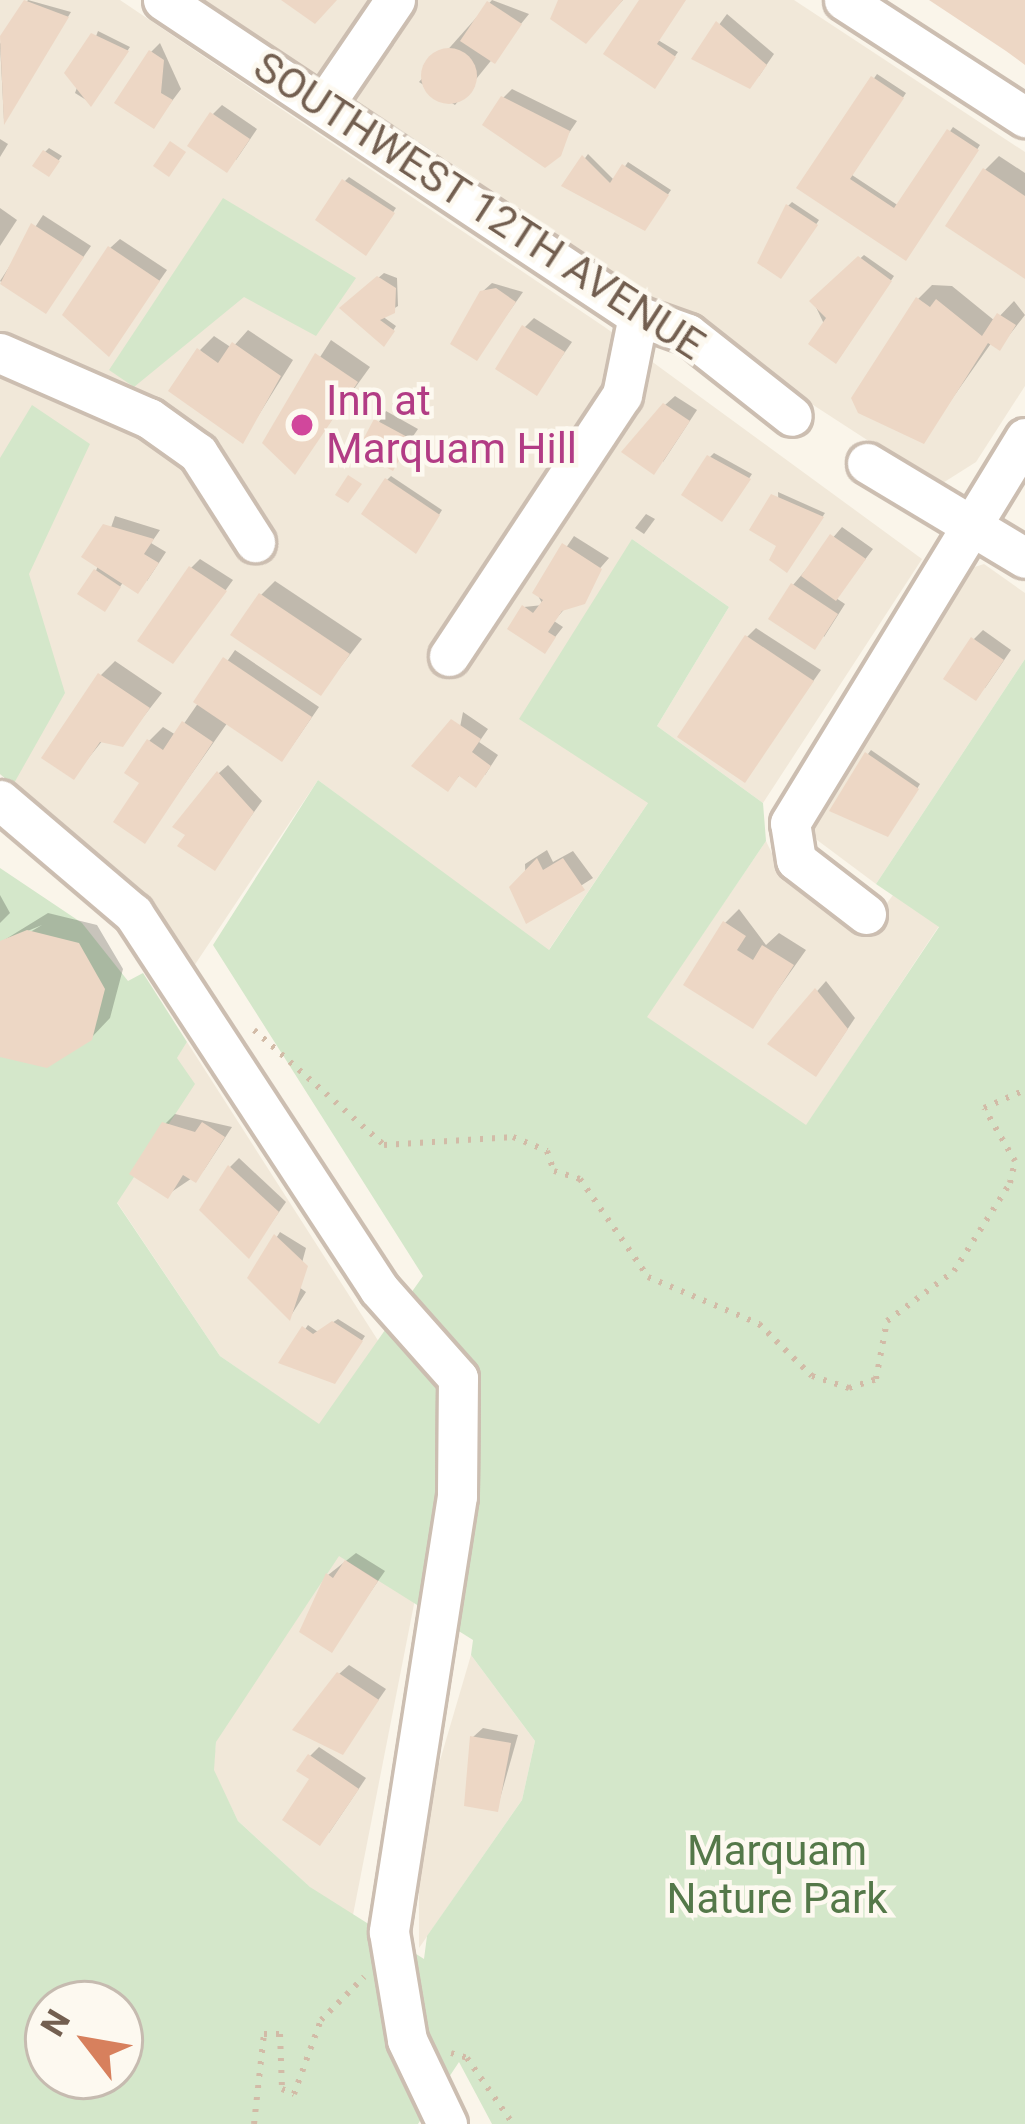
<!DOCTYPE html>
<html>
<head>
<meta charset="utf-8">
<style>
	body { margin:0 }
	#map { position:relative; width:1025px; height:2124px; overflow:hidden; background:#faf5ea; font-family:Roboto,sans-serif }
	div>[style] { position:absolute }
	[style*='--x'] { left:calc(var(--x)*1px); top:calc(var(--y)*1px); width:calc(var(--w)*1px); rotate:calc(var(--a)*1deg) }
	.residential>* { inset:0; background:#f1e8d9 }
	.green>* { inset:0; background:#d4e7ca }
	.shadow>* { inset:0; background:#0003 }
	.building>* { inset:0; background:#edd7c5 }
	.round { border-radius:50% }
	.path>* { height:6px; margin-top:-3px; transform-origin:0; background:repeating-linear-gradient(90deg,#d2bba7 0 3px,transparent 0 12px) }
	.roads { filter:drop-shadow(3px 0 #ccbeb1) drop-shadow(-3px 0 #ccbeb1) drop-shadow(0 3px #ccbeb1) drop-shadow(0 -3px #ccbeb1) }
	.minor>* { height:39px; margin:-19.5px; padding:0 19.5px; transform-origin:19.5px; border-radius:19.5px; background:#fff }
	.dots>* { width:33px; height:33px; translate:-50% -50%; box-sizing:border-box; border:6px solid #fdf9f0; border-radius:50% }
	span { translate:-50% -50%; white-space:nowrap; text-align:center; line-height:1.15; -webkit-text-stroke:9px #fdf9f0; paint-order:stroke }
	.street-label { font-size:42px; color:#735f50 }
	.hotel-label { font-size:42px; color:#b23c85 }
	.left { translate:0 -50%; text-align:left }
	.park-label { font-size:42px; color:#547849 }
	.north { position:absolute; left:24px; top:1980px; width:120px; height:120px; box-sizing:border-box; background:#fdf9f0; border:3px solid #c6bbb0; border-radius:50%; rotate:301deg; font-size:33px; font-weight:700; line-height:48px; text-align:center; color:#735f50 }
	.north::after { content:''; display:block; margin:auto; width:42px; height:54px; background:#d7805d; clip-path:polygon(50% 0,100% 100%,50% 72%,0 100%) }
</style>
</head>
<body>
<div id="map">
	<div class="residential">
		<div style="clip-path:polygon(0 0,120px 0,606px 328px,922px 559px,763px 803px,657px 726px,729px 607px,632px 539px,648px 803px,548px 951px,318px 780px,194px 966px,130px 884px,0 774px)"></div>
		<div style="clip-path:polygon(189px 0,794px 0,1025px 152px,1025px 386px,976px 462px,938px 486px)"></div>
		<div style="clip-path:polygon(984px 564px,1025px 593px,1025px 659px,876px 884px,801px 828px,962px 571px)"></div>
		<div style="clip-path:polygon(766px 841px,780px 870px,867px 930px,893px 895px,939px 926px,806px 1126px,646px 1017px)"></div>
		<div style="clip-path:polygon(187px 1042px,386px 1353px,319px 1425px,220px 1356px,100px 1177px)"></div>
		<div style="clip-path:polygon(340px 1546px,416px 1594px,351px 1925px,238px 1821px,213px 1770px,218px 1724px)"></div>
		<div style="clip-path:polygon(471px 1655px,535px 1741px,522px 1800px,419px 1948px,419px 1832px)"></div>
	</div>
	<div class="green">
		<div style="clip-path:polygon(223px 198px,356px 278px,316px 336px,244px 297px,134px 387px,109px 370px)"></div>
		<div style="clip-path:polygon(32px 405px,90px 444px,29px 574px,65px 693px,13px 785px,0 774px,0 458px)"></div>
		<div style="clip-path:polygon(evenodd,632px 539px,729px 607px,657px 726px,763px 803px,766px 841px,647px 1017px,806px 1125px,939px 927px,876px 884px,1025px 659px,1025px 2124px,492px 2124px,459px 2062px,418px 2124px,0 2124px,0 868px,82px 923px,128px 981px,143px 973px,187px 1042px,177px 1058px,195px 1084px,117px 1203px,220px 1356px,319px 1424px,423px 1276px,213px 945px,318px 780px,549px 950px,648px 803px,519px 719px,632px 539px,339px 1556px,473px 1640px,471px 1655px,535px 1741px,522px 1800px,427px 1936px,424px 1959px,310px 1887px,238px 1821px,214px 1770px,216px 1742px,339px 1556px,632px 539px,48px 2004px,120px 2004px,120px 2076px,48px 2076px,48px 2004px)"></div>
	</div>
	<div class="shadow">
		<div style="clip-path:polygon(28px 0,71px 12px,4px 120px,0 44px)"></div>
		<div style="clip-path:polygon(492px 0,529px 14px,455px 105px,419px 82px)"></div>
		<div style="clip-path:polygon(565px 0,623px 0,586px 40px)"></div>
		<div style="clip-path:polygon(643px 0,685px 0,658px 40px,678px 52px,658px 81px)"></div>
		<div style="clip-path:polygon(727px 14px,774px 54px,759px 76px,695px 57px)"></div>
		<div style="clip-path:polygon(98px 31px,130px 47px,91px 103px,75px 93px)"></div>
		<div style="clip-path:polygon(160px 43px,181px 89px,154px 125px,151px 52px)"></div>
		<div style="clip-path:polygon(877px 74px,906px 93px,852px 175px,899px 206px,953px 127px,980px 145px,909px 253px,800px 187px)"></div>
		<div style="clip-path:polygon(512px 89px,577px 121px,554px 155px,503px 98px)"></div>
		<div style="clip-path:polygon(222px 105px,257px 129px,236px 160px,213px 114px)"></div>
		<div style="clip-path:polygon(0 139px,8px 144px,0 157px)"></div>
		<div style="clip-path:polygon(49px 148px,62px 156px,52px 169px,45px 152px)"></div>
		<div style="clip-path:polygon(588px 154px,615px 181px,628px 162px,671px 190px,648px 224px,566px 185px)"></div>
		<div style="clip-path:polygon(999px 156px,1025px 173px,1025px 275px,985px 170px)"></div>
		<div style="clip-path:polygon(349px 177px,396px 208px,369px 248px,345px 181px)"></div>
		<div style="clip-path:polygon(792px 202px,819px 220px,785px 271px,788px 206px)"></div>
		<div style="clip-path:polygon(0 208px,17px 220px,0 246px)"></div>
		<div style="clip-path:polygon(43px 215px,91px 246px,46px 311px,0 281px)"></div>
		<div style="clip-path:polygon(120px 239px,167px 270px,109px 353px,110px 248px)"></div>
		<div style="clip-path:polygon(864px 255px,894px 276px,840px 357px,813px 301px)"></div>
		<div style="clip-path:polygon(384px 273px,397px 278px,398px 306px,382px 316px,396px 326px,387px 340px,343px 308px)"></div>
		<div style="clip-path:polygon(492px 283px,523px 292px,477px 357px,482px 292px)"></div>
		<div style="clip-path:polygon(932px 285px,952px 286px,995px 321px,1014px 301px,1025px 315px,1000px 347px,992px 342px,923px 440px,918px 299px)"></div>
		<div style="clip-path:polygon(534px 318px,572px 342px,537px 392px,525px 327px)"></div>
		<div style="clip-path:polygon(248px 330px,293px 360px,243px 440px,200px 350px,214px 336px,232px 348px)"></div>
		<div style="clip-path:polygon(331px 340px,370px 367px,295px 471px,265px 443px)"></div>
		<div style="clip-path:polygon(675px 396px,697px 410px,663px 462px,665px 405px)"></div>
		<div style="clip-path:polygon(386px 411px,418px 429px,392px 467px,361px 450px)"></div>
		<div style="clip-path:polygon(714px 453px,752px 474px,725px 515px,710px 457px)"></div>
		<div style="clip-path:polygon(391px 476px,442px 510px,419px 547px,387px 480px)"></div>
		<div style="clip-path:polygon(778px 492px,825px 513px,790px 565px,780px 545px)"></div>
		<div style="clip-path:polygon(646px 514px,655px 519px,644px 534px,635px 528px)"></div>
		<div style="clip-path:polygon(115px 516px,160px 530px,151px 543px,166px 552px,147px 581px,124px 581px,108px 604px,96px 571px)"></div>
		<div style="clip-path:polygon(842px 527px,873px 549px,836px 598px,845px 604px,824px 637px,793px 585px)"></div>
		<div style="clip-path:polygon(574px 536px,609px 558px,554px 621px,563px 627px,545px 650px,524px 607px,543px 605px,536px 592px)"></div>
		<div style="clip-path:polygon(200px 559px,233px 580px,182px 650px,191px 568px)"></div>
		<div style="clip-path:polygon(275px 581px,362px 639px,321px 692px,261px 595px)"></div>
		<div style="clip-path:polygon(756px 628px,821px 670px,745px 779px,747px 637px)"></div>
		<div style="clip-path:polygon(983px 630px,1011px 650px,985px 688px,974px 639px)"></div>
		<div style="clip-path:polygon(235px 650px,319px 707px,290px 749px,228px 722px,145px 840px,149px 741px,163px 727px,176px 735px)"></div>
		<div style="clip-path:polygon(115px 661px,162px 693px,122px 744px,103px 740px,74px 776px,101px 675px)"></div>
		<div style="clip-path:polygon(463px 712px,488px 729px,479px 742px,498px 755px,485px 775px,461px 774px,448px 788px)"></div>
		<div style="clip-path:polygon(871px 750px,920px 784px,891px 830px,868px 754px)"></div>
		<div style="clip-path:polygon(228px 765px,262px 801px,214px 867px,219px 773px)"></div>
		<div style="clip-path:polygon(547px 850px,553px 862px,573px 851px,593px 878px,527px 920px,525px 864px)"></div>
		<div style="clip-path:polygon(0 895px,10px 913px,0 923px)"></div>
		<div style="clip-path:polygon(739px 909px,766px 945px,779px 933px,806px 950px,753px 1025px,725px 923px)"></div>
		<div style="clip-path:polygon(48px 913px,97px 925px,123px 969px,110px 1018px,91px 1038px,0 1053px,0 950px,42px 925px,1px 942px)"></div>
		<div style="clip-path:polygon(826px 981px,855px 1018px,824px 1064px,771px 1044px)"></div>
		<div style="clip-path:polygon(175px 1114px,232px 1127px,204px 1170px,167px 1195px,165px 1124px)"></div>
		<div style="clip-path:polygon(239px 1158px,286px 1202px,249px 1255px,230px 1167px)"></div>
		<div style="clip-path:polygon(280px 1232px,306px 1248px,296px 1285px,306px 1292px,290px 1317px,251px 1278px)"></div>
		<div style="clip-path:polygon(338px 1319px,365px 1336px,338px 1377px,282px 1363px,308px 1325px,318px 1332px)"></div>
		<div style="clip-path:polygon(356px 1553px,385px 1571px,331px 1649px,328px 1575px)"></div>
		<div style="clip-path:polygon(349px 1665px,386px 1689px,342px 1752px,339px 1674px)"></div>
		<div style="clip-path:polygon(483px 1728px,518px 1735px,497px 1809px,473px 1737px)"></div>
		<div style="clip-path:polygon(319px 1747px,366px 1778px,329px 1833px,310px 1756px)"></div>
	</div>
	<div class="building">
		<div style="clip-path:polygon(24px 0,69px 17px,4px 125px,0 36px)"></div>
		<div style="clip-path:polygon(281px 0,337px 0,315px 24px)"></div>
		<div style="clip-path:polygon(558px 0,623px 0,586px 44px,550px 19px)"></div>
		<div style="clip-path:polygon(639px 0,686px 0,657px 44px,676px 57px,655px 89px,603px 54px)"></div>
		<div style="clip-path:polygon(929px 0,1025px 0,1025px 65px,1006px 51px)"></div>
		<div style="clip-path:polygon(487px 1px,522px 24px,495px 64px,460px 41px)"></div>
		<div style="clip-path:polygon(716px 21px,767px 65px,750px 89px,691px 59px)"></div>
		<div style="clip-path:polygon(91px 33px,129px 51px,91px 107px,64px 73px)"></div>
		<div class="round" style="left:421px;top:48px;width:56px;height:56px"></div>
		<div style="clip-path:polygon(149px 50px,164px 60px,161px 93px,173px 100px,154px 129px,114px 103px)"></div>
		<div style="clip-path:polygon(871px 76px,904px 98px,850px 179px,894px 208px,947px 129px,979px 150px,906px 261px,796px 188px)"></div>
		<div style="clip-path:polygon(501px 96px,570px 131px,561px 156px,545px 168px,482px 125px)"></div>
		<div style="clip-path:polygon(210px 112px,250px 139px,227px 173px,187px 146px)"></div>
		<div style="clip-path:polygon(170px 141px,186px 152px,169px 177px,153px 166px)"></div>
		<div style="clip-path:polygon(43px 150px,60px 161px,49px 177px,32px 166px)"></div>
		<div style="clip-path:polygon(582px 155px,610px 183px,622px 164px,669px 195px,645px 231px,561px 186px)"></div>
		<div style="clip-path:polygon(983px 168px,1025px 196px,1025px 279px,945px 226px)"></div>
		<div style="clip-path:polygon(342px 179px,395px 213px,366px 256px,315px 220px)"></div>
		<div style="clip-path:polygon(786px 204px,818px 225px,781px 279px,757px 263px)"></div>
		<div style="clip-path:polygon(31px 223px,84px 257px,46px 314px,0 284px)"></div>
		<div style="clip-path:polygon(108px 246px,160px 281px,109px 357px,62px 315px)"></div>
		<div style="clip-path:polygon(858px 256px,892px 281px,836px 364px,808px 344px,826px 318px,809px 301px)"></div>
		<div style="clip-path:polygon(377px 276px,396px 288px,395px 313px,380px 320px,395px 331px,384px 347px,339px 308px)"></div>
		<div style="clip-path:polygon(496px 288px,516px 302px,477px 361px,450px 344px,480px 291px)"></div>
		<div style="clip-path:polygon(916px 297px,930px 307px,936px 299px,982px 336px,997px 313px,1016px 325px,1000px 351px,988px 343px,924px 444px,858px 413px,851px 398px)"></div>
		<div style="clip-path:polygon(522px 325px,565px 352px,537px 396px,495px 369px)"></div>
		<div style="clip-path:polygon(232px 342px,281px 376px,243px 444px,168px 391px,197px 348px,218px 363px)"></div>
		<div style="clip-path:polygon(315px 353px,358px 382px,295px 475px,262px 443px)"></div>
		<div style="clip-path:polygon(663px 403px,690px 421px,654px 475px,621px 452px)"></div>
		<div style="clip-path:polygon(374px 419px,411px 439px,393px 471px,357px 451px)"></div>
		<div style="clip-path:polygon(707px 455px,751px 479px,722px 522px,681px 495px)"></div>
		<div style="clip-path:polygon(348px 475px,362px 484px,348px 503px,335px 495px)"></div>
		<div style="clip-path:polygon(385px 478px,440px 515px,416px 554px,361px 514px)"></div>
		<div style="clip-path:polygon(771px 494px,824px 517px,787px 573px,769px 560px,776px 546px,749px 530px)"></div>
		<div style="clip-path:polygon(103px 524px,154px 539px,144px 554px,159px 563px,138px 594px,81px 557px)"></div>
		<div style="clip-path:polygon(830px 534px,866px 559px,836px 601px,801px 576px)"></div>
		<div style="clip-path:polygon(562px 543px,602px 569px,585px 604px,562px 611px,548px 632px,556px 637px,545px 654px,507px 629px,522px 605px,533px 613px,543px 600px,532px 593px)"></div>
		<div style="clip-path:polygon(189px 566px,227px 591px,173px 664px,137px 641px)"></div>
		<div style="clip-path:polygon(94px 569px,121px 587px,105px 612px,77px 594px)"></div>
		<div style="clip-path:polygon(791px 583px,838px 614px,815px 650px,768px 619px)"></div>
		<div style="clip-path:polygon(259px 593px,350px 654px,321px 696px,230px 635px)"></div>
		<div style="clip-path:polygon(745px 635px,814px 681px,745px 783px,677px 737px)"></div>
		<div style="clip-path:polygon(971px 637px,1004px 660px,976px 701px,943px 679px)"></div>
		<div style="clip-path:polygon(223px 657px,312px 717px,282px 762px,193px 702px)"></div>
		<div style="clip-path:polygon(98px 673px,150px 708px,123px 747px,100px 742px,74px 780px,41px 758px)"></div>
		<div style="clip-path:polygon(451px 719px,481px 739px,472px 752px,491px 766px,476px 788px,459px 776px,448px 792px,411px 766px)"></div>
		<div style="clip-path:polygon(182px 721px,213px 742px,145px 844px,113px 822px,139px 783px,124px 773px,147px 739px,163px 750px)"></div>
		<div style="clip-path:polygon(865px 752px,919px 789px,888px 837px,829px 811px)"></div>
		<div style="clip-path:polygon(217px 771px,254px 812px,215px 871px,177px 846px,185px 835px,172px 827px)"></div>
		<div style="clip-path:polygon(537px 858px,543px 870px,563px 858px,585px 890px,526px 924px,509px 887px)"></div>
		<div style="clip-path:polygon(723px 921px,746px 936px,737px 950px,753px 960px,762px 945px,794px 965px,753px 1029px,683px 985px)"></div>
		<div style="clip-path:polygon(27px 930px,79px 943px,105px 989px,92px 1040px,47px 1068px,0 1057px,0 941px)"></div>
		<div style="clip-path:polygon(815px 988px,848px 1029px,816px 1077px,767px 1044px)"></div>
		<div style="clip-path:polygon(162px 1122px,195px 1132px,202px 1122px,225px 1137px,196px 1183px,183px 1175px,168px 1199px,129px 1174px)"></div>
		<div style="clip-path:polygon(228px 1165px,279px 1212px,249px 1259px,199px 1210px)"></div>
		<div style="clip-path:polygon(274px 1234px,308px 1266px,290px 1321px,247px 1278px)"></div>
		<div style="clip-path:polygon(332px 1321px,363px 1341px,335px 1384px,278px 1363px,302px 1326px,313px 1334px)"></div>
		<div style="clip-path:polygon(345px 1560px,378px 1581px,332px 1653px,299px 1632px,326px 1573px,333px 1578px)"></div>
		<div style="clip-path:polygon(337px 1672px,379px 1700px,343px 1755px,292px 1730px)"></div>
		<div style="clip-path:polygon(470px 1736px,511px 1743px,498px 1812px,464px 1806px)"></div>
		<div style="clip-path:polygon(308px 1754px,359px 1789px,320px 1846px,282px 1820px,309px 1779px,296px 1771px)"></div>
	</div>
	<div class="path">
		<div style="--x:254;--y:1030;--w:174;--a:41.5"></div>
		<div style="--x:384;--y:1145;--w:129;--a:-3.5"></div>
		<div style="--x:513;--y:1137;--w:37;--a:22"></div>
		<div style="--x:547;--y:1151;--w:21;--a:71"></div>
		<div style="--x:554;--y:1171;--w:27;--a:17"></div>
		<div style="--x:580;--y:1179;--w:119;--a:55.2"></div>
		<div style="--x:648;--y:1277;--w:121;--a:22.9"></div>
		<div style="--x:759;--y:1324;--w:74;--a:44.5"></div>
		<div style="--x:812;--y:1376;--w:39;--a:18"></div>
		<div style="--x:849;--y:1388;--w:28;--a:-18"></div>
		<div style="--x:876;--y:1379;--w:59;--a:-79.3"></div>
		<div style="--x:887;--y:1321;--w:84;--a:-36.7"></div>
		<div style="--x:954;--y:1271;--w:104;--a:-57.5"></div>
		<div style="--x:1010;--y:1183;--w:23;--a:-77"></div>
		<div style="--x:1015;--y:1161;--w:61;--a:-120.3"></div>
		<div style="--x:984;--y:1108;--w:45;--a:-23.7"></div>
		<div style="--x:451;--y:2053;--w:17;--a:17"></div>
		<div style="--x:467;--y:2058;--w:80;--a:55.1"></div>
		<div style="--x:254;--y:2124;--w:91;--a:-83.7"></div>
		<div style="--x:264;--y:2034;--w:16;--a:0"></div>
		<div style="--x:280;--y:2034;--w:55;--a:87.9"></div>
		<div style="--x:282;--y:2089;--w:13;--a:23"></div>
		<div style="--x:294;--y:2094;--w:79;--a:-70"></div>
		<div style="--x:321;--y:2020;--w:61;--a:-45"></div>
	</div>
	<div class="roads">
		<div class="minor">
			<div style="--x:163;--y:0;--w:571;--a:33.63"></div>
			<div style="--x:638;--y:316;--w:53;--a:19.8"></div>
			<div style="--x:688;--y:334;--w:132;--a:38.3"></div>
			<div style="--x:844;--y:0;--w:216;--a:32.9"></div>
			<div style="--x:323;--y:106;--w:128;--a:-55.8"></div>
			<div style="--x:0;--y:353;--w:163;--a:23.6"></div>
			<div style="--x:149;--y:418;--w:60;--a:35.5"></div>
			<div style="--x:198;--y:453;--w:106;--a:57.4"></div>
			<div style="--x:867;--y:463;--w:184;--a:31"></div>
			<div style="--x:449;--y:656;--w:313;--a:-56.5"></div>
			<div style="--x:622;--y:395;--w:81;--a:-78.6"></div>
			<div style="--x:0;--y:800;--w:175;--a:40.4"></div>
			<div style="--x:133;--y:913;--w:449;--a:56.8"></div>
			<div style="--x:379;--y:1289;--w:119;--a:48.4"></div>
			<div style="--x:458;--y:1378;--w:118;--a:90.5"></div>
			<div style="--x:457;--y:1496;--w:441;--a:98.9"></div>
			<div style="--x:389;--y:1932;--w:109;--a:80.5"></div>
			<div style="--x:407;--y:2040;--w:93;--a:64.5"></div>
			<div style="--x:866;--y:914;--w:88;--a:-142.4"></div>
			<div style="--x:796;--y:860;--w:37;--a:-99"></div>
			<div style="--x:790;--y:823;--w:451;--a:-58.6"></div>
		</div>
	</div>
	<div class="dots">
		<div style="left:302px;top:425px;background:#d1479c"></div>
	</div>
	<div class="street-label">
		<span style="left:479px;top:206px;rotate:33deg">SOUTHWEST 12TH AVENUE</span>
	</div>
	<div class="hotel-label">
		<span class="left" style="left:326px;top:425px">Inn at<br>Marquam Hill</span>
	</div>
	<div class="park-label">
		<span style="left:777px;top:1875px">Marquam<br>Nature Park</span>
	</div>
	<div class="north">N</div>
</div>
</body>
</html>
